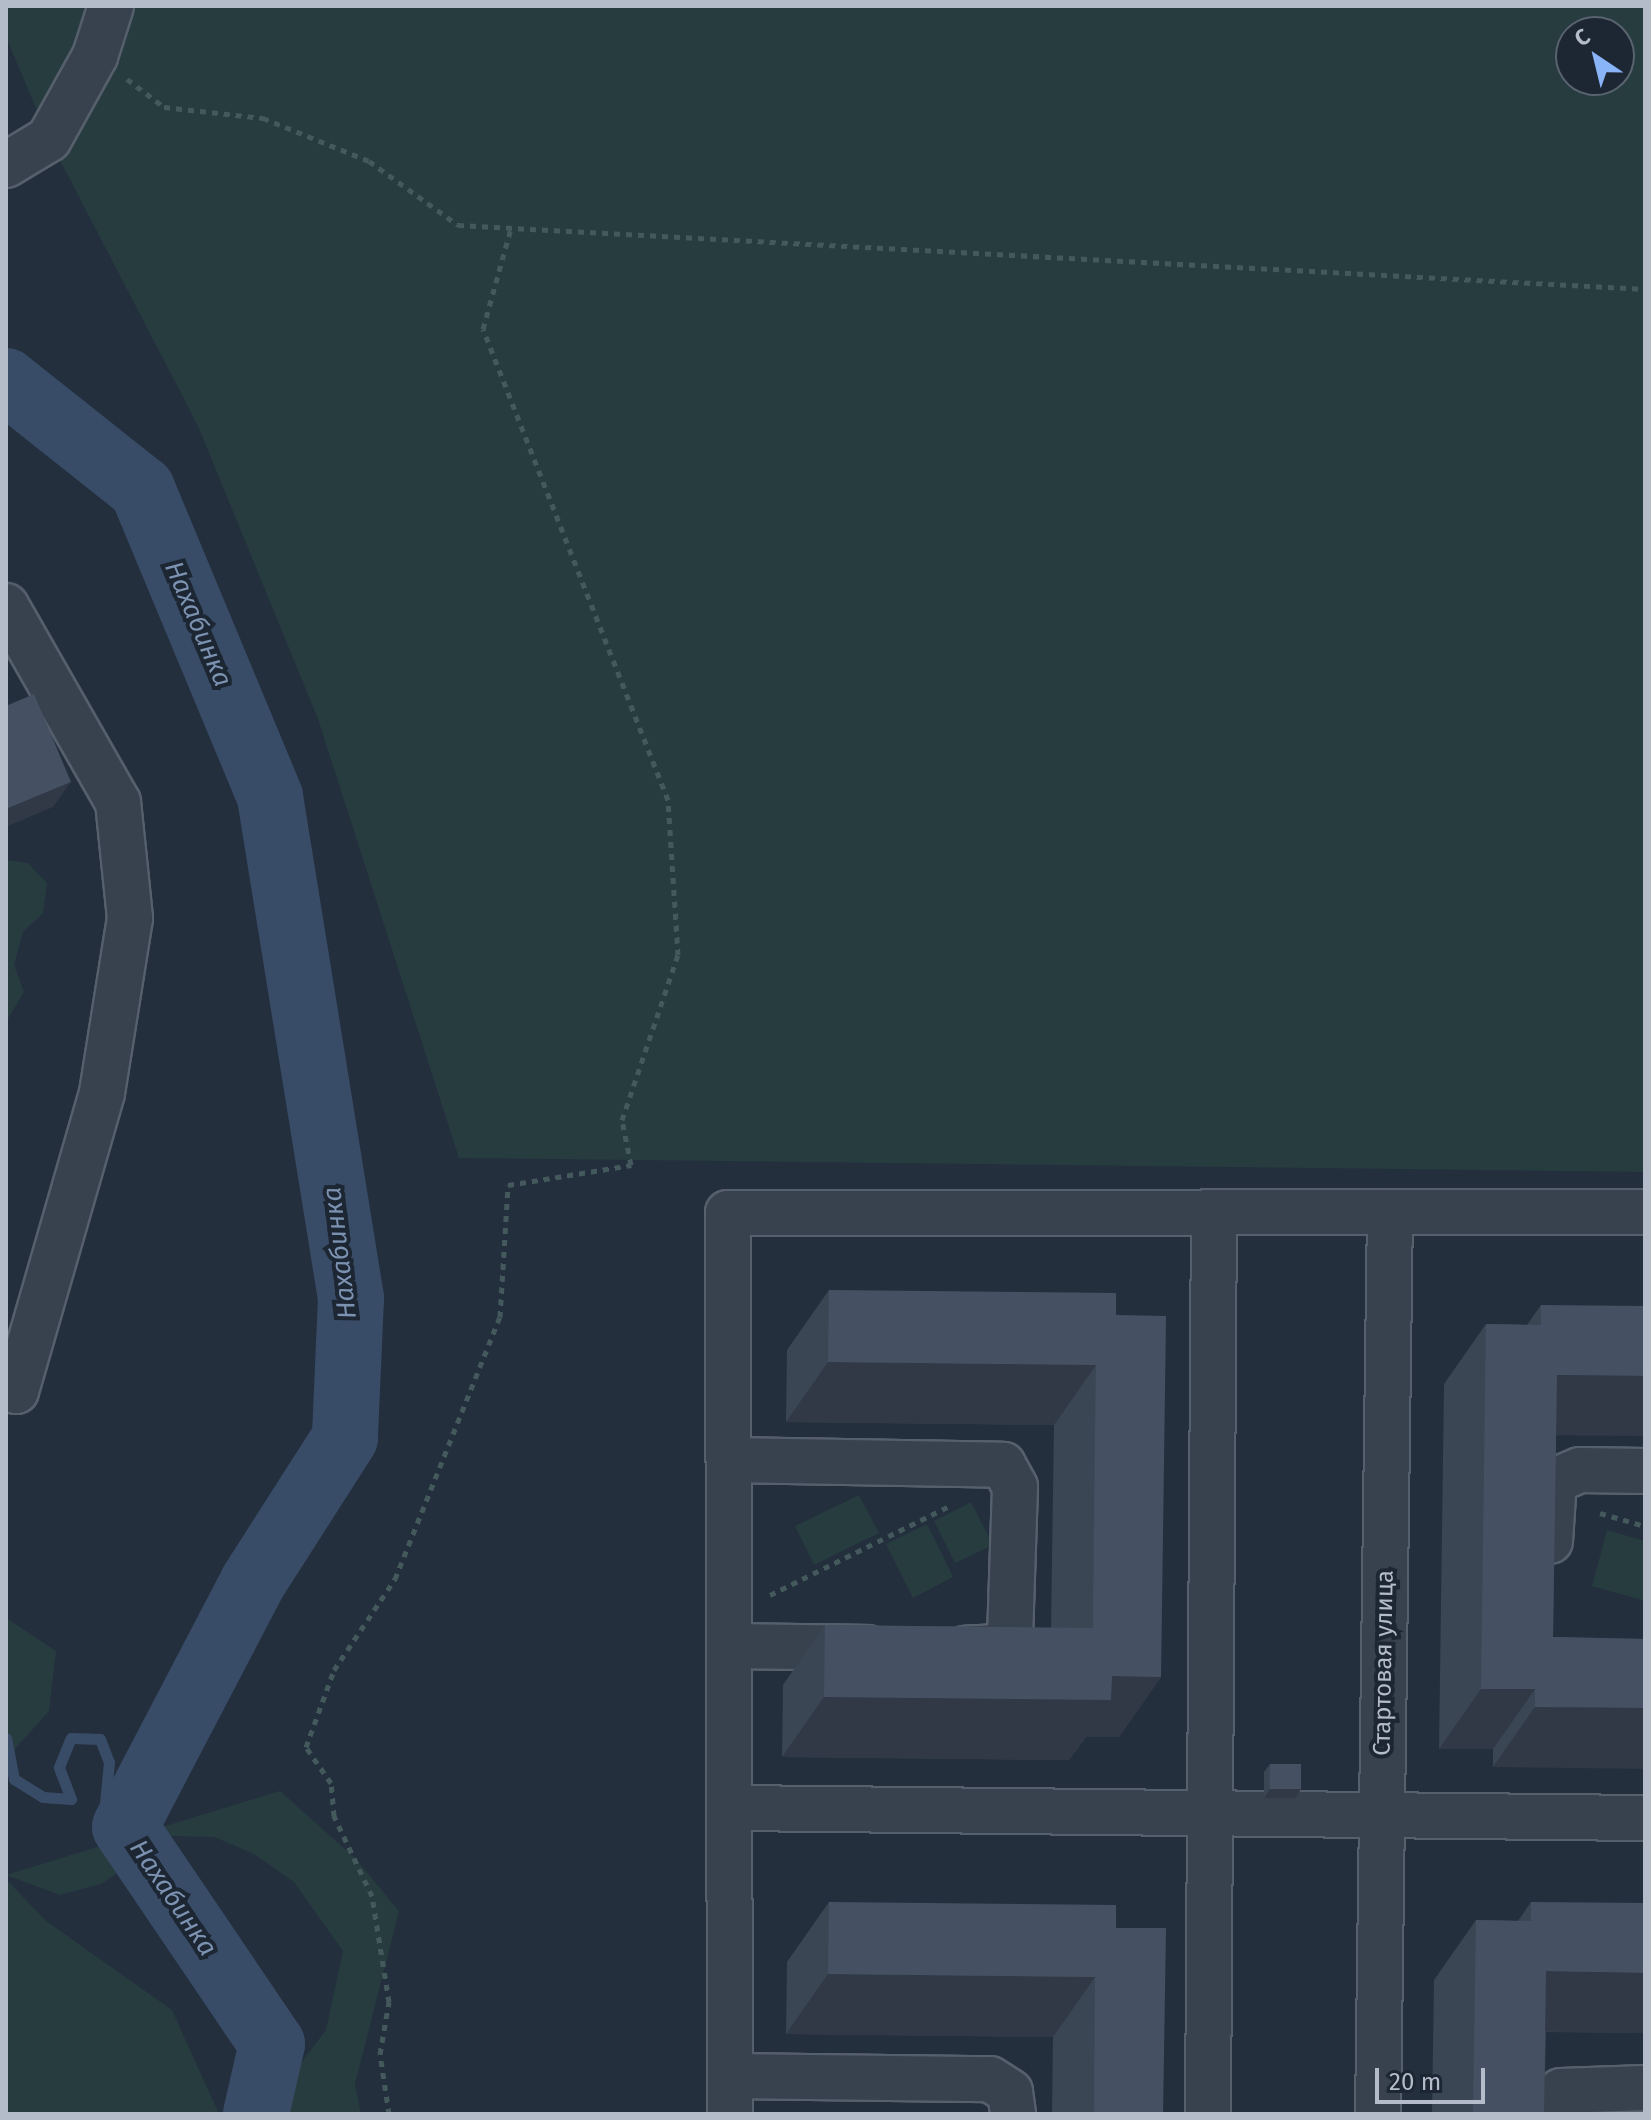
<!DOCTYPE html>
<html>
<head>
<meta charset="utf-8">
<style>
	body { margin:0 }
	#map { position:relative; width:1651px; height:2120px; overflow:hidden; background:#242f3e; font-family:"Fira Sans",sans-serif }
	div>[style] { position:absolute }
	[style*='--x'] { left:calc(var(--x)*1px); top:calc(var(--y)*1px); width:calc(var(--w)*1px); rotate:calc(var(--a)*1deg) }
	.green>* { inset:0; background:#263c3f }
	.stream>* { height:11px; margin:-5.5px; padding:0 5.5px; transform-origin:5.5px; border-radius:5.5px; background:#394c67 }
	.river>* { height:66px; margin:-33px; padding:0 33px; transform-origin:33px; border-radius:33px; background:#394c67 }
	.path>* { height:5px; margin-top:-2.5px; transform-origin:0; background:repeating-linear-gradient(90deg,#44595c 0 6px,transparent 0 12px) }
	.roads { filter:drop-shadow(2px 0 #565f6c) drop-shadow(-2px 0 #565f6c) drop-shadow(0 2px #565f6c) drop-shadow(0 -2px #565f6c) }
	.minor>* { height:44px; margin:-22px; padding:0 22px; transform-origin:22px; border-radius:22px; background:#38414e }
	.wall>* { inset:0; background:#3b4654 }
	.shaded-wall>* { inset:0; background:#303945 }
	.building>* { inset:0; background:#455162 }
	span { translate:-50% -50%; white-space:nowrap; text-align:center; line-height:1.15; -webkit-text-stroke:8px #1d2633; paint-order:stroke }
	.street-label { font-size:24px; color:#b4bcc9 }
	.water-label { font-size:26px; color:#7c92b1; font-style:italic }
	.frame { position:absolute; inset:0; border:8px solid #b4bcc9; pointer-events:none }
	.north { position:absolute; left:1555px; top:16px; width:80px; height:80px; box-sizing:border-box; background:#1d2633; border:2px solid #59626f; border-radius:50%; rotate:325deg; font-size:22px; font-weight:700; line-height:32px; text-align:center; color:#b4bcc9 }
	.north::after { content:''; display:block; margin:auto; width:28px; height:36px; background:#8ab4f8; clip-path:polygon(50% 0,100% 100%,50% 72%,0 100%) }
	.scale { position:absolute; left:1375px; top:2068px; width:110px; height:36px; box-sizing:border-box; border:4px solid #b4bcc9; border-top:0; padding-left:10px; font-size:24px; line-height:28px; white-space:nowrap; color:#b4bcc9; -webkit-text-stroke:6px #1d2633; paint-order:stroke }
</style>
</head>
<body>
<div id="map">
	<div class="green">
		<div style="clip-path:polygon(evenodd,6px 6px,1645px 6px,1645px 1172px,459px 1158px,318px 719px,198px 426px,49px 139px,6px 37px,6px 6px,1571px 32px,1619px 32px,1619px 80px,1571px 80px,1571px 32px)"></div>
		<div style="clip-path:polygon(6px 860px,28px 863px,47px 883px,43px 913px,23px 932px,14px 965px,24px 992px,6px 1022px)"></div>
		<div style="clip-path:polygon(859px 1495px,879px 1533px,814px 1565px,795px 1526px)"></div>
		<div style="clip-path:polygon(971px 1502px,993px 1545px,955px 1563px,934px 1521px)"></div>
		<div style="clip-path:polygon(927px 1524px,953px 1577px,913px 1598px,886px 1544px)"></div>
		<div style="clip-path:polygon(1607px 1530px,1645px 1541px,1645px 1601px,1592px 1586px)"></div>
		<div style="clip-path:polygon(6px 1618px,56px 1651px,49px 1711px,6px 1759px)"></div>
		<div style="clip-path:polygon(280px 1791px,356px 1859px,399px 1911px,355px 2084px,361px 2114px,272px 2114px,276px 2096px,326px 2030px,343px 1951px,294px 1882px,254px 1854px,214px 1837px,170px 1836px,101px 1884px,60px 1895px,6px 1875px)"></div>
		<div style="clip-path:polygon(6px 1879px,46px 1921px,172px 2010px,219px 2114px,6px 2114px)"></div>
	</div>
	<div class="stream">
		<div style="--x:6;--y:1738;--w:42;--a:79"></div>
		<div style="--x:14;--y:1779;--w:34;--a:32"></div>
		<div style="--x:43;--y:1797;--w:28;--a:4"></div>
		<div style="--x:71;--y:1799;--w:34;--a:-111"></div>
		<div style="--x:59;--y:1767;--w:31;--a:-68"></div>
		<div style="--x:71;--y:1738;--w:29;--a:2"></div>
		<div style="--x:100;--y:1739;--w:25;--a:69"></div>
		<div style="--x:109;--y:1762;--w:41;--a:95.6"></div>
		<div style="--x:105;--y:1803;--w:26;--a:13"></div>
	</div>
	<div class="river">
		<div style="--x:6;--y:381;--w:174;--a:38.5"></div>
		<div style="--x:142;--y:489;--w:334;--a:67.4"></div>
		<div style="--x:270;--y:797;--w:508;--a:80.82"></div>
		<div style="--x:351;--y:1298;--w:140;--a:92.5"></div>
		<div style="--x:345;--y:1438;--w:171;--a:122.6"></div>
		<div style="--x:253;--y:1582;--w:276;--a:117.6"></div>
		<div style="--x:125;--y:1827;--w:262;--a:55.9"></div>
		<div style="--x:272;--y:2044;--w:72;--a:102.9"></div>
	</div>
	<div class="path">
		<div style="--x:127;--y:79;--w:46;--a:37.1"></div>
		<div style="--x:164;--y:107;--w:100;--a:6.3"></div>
		<div style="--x:263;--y:118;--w:114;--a:22.1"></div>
		<div style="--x:369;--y:161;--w:110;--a:35.7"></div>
		<div style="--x:458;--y:225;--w:1189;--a:3.09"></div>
		<div style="--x:1600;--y:1513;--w:47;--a:16.1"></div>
		<div style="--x:770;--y:1595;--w:202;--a:-26.4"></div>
		<div style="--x:389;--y:2114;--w:61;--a:-98.5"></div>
		<div style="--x:380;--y:2054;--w:53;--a:-80.2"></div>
		<div style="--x:389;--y:2002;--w:107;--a:-99.1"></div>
		<div style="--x:372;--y:1896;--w:89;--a:-115.4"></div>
		<div style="--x:334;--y:1816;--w:33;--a:-95"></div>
		<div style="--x:331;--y:1783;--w:44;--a:-124.8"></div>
		<div style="--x:306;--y:1747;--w:82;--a:-70"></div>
		<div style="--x:334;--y:1670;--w:110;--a:-56.2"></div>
		<div style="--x:395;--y:1579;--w:282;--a:-68.2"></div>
		<div style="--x:500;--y:1317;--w:132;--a:-86.5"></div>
		<div style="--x:508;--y:1185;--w:125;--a:-9.2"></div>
		<div style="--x:631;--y:1165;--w:46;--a:-101.3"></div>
		<div style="--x:622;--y:1120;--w:174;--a:-71.3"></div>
		<div style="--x:678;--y:955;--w:155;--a:-93.7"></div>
		<div style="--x:668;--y:800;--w:506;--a:-111.44"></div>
		<div style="--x:483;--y:329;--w:105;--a:-74.5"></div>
	</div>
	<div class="roads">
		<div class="minor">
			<div style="--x:6;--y:165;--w:50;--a:-31.2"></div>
			<div style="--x:49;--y:139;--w:95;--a:-61"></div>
			<div style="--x:95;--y:56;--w:52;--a:-72.3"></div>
			<div style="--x:6;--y:606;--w:226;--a:60.3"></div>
			<div style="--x:118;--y:802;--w:117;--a:84.1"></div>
			<div style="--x:130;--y:918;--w:177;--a:99.1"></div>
			<div style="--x:102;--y:1093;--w:310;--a:106.1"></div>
			<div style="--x:16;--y:1391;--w:11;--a:-153"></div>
			<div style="--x:730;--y:1460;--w:273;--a:1"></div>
			<div style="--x:1003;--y:1465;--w:25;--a:61"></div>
			<div style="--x:1015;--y:1487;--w:149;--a:91.9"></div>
			<div style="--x:1010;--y:1636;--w:16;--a:135"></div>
			<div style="--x:999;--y:1647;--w:34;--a:177"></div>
			<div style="--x:1550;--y:1541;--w:60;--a:-86.2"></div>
			<div style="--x:1554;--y:1481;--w:28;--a:-23"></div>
			<div style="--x:1580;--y:1470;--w:65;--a:0.9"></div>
			<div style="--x:732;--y:1646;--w:136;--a:0.8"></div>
			<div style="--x:734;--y:1808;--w:911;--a:0.63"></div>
			<div style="--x:730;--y:2076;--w:260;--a:0.7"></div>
			<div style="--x:990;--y:2079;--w:24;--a:33"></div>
			<div style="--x:1010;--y:2092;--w:22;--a:82"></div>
			<div style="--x:730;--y:2114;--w:901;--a:-90.13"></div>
			<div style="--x:728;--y:1213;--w:917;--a:-0.06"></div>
			<div style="--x:1208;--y:2114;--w:901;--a:-89.62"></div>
			<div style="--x:1378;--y:2114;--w:901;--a:-89.24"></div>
			<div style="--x:1545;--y:2114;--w:28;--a:-55"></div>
			<div style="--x:1561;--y:2091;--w:84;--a:-2"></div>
		</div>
	</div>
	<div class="wall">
		<div style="clip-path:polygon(829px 1290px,1116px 1315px,1161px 1677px,1119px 1737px,1086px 1737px,1069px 1760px,782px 1757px,783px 1685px,825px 1625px,1051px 1628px,1054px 1425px,786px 1422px,787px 1350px)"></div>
		<div style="clip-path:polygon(1541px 1305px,1556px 1435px,1553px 1637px,1645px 1639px,1493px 1767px,1493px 1749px,1439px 1749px,1444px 1384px,1486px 1324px,1527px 1325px)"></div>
		<div style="clip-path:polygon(1270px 1764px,1301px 1789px,1295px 1798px,1264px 1798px,1264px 1772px)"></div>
		<div style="clip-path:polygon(829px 1902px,1116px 1928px,1163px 2114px,1052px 2114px,1053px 2037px,786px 2034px,787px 1962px)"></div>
		<div style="clip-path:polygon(1531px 1902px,1645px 2033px,1546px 2032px,1544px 2114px,1432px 2114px,1434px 1980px,1476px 1920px,1518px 1921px)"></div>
	</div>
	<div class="shaded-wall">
		<div style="clip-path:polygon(71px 782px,53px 807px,6px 827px,6px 809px)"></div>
		<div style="clip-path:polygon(828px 1362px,1096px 1365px,1054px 1425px,786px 1422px)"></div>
		<div style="clip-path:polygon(1557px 1375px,1645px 1376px,1645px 1436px,1515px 1435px)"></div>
		<div style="clip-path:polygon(1112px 1676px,1161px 1677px,1119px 1737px,1086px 1737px,1069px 1760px,782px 1757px,824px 1697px)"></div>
		<div style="clip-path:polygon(1481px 1689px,1535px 1689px,1493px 1749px,1439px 1749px)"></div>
		<div style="clip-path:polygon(1535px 1707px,1645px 1708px,1645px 1769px,1493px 1767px)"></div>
		<div style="clip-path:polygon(1270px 1789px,1301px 1789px,1295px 1798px,1264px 1798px)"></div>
		<div style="clip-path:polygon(1546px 1971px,1645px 1973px,1645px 2033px,1504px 2031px)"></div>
		<div style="clip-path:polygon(828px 1974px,1095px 1977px,1053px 2037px,786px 2034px)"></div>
	</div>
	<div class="building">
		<div style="clip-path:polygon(34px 694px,71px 782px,6px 809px,6px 706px)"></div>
		<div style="clip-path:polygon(829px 1290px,1116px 1293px,1116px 1315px,1166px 1316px,1161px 1677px,1112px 1676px,1111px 1700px,824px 1697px,825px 1625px,1093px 1628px,1095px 1431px,1096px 1365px,828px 1362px)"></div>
		<div style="clip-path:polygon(1541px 1305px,1645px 1306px,1645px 1376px,1557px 1375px,1553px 1637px,1645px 1639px,1645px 1708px,1535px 1707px,1535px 1689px,1481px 1689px,1486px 1324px,1541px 1325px)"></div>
		<div style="clip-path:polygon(1270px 1764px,1301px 1764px,1301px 1789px,1270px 1789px)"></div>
		<div style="clip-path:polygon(829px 1902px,1116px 1905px,1116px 1928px,1166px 1928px,1163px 2114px,1094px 2114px,1095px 1977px,828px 1974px)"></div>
		<div style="clip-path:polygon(1531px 1902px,1645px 1903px,1645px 1973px,1546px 1971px,1544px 2114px,1473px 2114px,1476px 1920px,1531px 1921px)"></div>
	</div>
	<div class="street-label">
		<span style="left:1384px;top:1663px;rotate:-89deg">Стартовая улица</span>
	</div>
	<div class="water-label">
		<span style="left:198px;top:624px;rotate:67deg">Нахабинка</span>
		<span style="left:340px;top:1253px;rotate:-97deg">Нахабинка</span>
		<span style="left:173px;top:1898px;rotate:56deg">Нахабинка</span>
	</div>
	<div class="frame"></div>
	<div class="north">С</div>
	<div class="scale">20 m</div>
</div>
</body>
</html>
